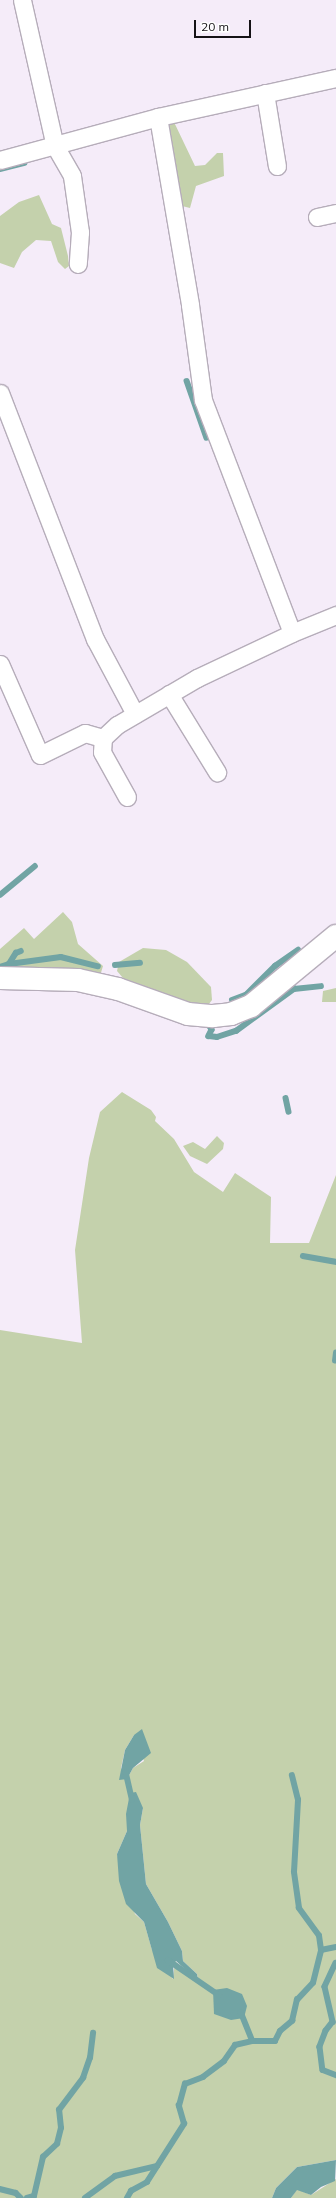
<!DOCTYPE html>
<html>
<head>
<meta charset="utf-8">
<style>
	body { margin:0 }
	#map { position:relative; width:336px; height:2198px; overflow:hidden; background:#f5ecf9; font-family:Mulish,sans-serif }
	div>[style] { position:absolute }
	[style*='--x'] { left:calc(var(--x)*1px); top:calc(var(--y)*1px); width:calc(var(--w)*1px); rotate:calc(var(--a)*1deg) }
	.green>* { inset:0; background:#c4d1ac }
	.water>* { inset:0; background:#71a4a4 }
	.stream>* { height:5.5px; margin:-2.75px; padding:0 2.75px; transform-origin:2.75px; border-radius:2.75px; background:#71a4a4 }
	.roads { filter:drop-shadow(1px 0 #b6adba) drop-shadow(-1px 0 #b6adba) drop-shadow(0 1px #b6adba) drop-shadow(0 -1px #b6adba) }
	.minor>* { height:17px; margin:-8.5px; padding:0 8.5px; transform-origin:8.5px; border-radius:8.5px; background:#fff }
	.tertiary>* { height:22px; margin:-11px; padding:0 11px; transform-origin:11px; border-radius:11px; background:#fff }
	span { translate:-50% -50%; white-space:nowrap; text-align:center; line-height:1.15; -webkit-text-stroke:3.5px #fff; paint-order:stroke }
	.scale { position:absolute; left:194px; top:20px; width:57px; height:18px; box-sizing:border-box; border:2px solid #151216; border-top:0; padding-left:5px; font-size:12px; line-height:14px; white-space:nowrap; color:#151216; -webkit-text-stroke:3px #fff; paint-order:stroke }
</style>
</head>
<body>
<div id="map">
	<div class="green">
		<div style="clip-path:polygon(173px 120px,195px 166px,205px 165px,217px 153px,223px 153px,224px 176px,196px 186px,190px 208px,178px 205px,160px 124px)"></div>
		<div style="clip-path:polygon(39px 195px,52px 224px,61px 228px,68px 256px,69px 266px,65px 269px,58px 262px,51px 241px,36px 240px,22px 252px,14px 268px,0 263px,0 216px,19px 202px)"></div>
		<div style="clip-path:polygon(63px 912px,72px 922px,78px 944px,103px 966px,100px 976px,0 971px,0 949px,24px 928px,34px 939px)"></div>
		<div style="clip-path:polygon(143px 948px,166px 950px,187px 962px,211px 987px,212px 1000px,205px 1009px,130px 986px,117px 971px,119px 962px)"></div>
		<div style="clip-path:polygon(336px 988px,336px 1002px,322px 1002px,323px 991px)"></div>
		<div style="clip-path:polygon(evenodd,122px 1092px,151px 1110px,156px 1117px,155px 1121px,174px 1139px,194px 1172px,223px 1192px,235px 1173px,271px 1197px,270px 1243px,309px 1243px,336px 1175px,336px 2160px,297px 2167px,276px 2188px,272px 2198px,0 2198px,0 1330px,82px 1343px,75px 1250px,89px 1158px,100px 1112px,122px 1092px,134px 1735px,144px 1761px,133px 1768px,127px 1779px,121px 1768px,125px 1750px,134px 1735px,122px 1092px,143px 1808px,140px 1825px,146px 1884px,168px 1922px,182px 1951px,183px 1961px,197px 1974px,198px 1980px,175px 1961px,173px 1979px,152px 1950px,144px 1922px,135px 1914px,117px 1854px,127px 1831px,143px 1808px)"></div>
		<div style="clip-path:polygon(217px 1136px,224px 1143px,223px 1149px,207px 1164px,190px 1156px,183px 1146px,193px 1142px,205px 1149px)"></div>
		<div style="clip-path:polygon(336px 2179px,336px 2198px,291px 2198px,297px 2189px,311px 2195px)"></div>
	</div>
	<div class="water">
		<div style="clip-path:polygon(142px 1729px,151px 1753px,133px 1768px,127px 1779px,119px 1780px,125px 1750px,134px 1735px)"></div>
		<div style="clip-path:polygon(136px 1792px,143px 1808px,140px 1825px,146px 1884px,168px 1922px,182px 1951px,183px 1961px,197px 1974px,198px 1981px,176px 1961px,173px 1964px,174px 1979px,157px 1968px,144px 1922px,126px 1904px,119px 1881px,117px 1854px,127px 1831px,126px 1814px,130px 1793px)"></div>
		<div style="clip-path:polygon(227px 1988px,242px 1994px,247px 2006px,244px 2018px,231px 2020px,214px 2014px,213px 1990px)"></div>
		<div style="clip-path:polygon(336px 2160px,335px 2181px,321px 2187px,311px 2195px,297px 2190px,291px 2198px,272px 2198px,276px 2188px,297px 2167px)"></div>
	</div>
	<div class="stream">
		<div style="--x:0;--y:169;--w:25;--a:-14"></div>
		<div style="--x:187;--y:381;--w:60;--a:70.7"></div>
		<div style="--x:0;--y:895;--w:45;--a:-39.6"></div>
		<div style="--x:9;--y:964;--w:52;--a:-7.7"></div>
		<div style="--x:61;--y:957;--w:38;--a:14"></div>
		<div style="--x:115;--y:965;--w:25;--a:-5"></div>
		<div style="--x:0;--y:967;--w:9;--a:-18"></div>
		<div style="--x:9;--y:964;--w:13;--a:-58"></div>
		<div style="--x:16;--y:953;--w:5;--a:-22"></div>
		<div style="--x:232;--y:1000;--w:15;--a:-20"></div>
		<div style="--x:246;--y:995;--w:41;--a:-45"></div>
		<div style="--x:275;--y:966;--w:28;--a:-35"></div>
		<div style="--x:204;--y:1024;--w:6;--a:18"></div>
		<div style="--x:210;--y:1026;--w:4;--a:63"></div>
		<div style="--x:212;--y:1030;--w:7;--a:117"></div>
		<div style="--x:209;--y:1036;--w:8;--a:7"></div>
		<div style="--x:217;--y:1037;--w:20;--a:-18"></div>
		<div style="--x:236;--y:1031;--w:72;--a:-35.9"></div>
		<div style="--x:294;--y:989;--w:27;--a:-6"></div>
		<div style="--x:286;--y:1098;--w:14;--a:78"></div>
		<div style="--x:303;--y:1256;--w:34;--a:10"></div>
		<div style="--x:335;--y:1361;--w:8;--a:-83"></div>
		<div style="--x:126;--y:1772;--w:28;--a:77"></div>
		<div style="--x:321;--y:1950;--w:15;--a:-11"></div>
		<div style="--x:168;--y:1960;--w:62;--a:34.5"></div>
		<div style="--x:336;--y:1963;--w:26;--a:115"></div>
		<div style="--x:325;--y:1987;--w:36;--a:77"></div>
		<div style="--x:333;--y:2022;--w:11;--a:128"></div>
		<div style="--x:326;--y:2031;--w:17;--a:111"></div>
		<div style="--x:320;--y:2047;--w:23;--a:83"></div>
		<div style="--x:323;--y:2070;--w:14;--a:21"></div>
		<div style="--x:241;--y:2012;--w:31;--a:68"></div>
		<div style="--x:0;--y:2189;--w:16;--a:14"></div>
		<div style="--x:16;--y:2193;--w:7;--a:45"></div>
		<div style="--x:27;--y:2198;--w:7;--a:-16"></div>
		<div style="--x:34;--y:2196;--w:40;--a:-77"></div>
		<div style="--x:43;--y:2157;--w:19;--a:-43"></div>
		<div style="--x:57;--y:2144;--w:16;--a:-76"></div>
		<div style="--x:61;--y:2128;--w:18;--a:-96"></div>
		<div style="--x:59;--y:2110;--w:40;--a:-53"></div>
		<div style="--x:83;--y:2078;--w:21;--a:-71"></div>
		<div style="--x:90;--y:2058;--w:25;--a:-83"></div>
		<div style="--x:85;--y:2198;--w:37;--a:-36"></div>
		<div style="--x:115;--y:2176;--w:43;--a:-13.4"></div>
		<div style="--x:127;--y:2198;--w:8;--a:-60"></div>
		<div style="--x:131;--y:2191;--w:18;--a:-29"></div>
		<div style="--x:147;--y:2182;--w:69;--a:-57.5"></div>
		<div style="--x:184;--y:2124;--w:19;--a:-106"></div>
		<div style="--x:179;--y:2106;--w:23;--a:-75"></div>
		<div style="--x:185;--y:2084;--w:19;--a:-21"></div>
		<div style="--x:203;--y:2077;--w:26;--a:-37"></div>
		<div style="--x:224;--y:2061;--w:19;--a:-55"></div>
		<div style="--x:235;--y:2045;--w:18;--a:-13"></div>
		<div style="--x:253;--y:2041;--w:22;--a:0"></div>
		<div style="--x:275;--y:2041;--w:11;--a:-63"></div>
		<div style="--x:280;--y:2031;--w:16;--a:-40"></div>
		<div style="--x:292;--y:2021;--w:22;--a:-77"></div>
		<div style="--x:297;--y:2000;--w:23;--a:-47"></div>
		<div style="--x:313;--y:1983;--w:34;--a:-76"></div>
		<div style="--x:321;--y:1950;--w:14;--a:-98"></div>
		<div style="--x:319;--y:1936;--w:34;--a:-126"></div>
		<div style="--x:299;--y:1908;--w:36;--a:-98"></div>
		<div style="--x:294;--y:1872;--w:72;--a:-86.8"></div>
		<div style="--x:298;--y:1800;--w:25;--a:-104"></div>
	</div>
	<div class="roads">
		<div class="minor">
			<div style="--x:22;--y:0;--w:150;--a:77.3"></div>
			<div style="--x:55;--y:146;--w:34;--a:60"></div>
			<div style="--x:72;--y:176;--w:57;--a:81.9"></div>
			<div style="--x:80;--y:232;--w:32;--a:94"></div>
			<div style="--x:265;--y:93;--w:74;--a:80.7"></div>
			<div style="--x:158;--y:117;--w:191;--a:80.3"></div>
			<div style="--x:190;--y:305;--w:96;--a:82.2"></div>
			<div style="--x:203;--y:400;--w:249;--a:69.1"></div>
			<div style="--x:0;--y:160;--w:164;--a:-15.2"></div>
			<div style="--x:158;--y:117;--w:182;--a:-12.4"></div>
			<div style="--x:317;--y:217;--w:19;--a:-12"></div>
			<div style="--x:0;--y:393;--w:264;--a:68.9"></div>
			<div style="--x:95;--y:639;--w:85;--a:61.9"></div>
			<div style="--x:0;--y:664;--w:99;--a:66.3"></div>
			<div style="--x:40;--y:755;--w:50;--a:-26.1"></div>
			<div style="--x:85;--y:733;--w:19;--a:16"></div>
			<div style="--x:169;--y:694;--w:92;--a:58.4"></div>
			<div style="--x:127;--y:797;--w:51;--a:-119.1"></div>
			<div style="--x:102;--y:752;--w:14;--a:-86"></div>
			<div style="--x:103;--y:738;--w:19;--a:-43"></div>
			<div style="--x:117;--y:725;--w:93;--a:-30.4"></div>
			<div style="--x:197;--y:678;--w:105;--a:-25.3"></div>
			<div style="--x:292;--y:633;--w:48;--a:-22.2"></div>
		</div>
		<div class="tertiary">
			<div style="--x:0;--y:978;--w:78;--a:1.5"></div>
			<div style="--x:78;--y:980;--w:41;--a:12.7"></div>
			<div style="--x:118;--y:989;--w:74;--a:19.7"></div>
			<div style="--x:188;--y:1014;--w:25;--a:5"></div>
			<div style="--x:213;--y:1016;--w:18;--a:-6"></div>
			<div style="--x:231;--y:1014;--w:22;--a:-22"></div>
			<div style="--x:251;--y:1006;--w:110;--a:-39.5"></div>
		</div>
	</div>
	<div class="scale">20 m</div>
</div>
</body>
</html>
